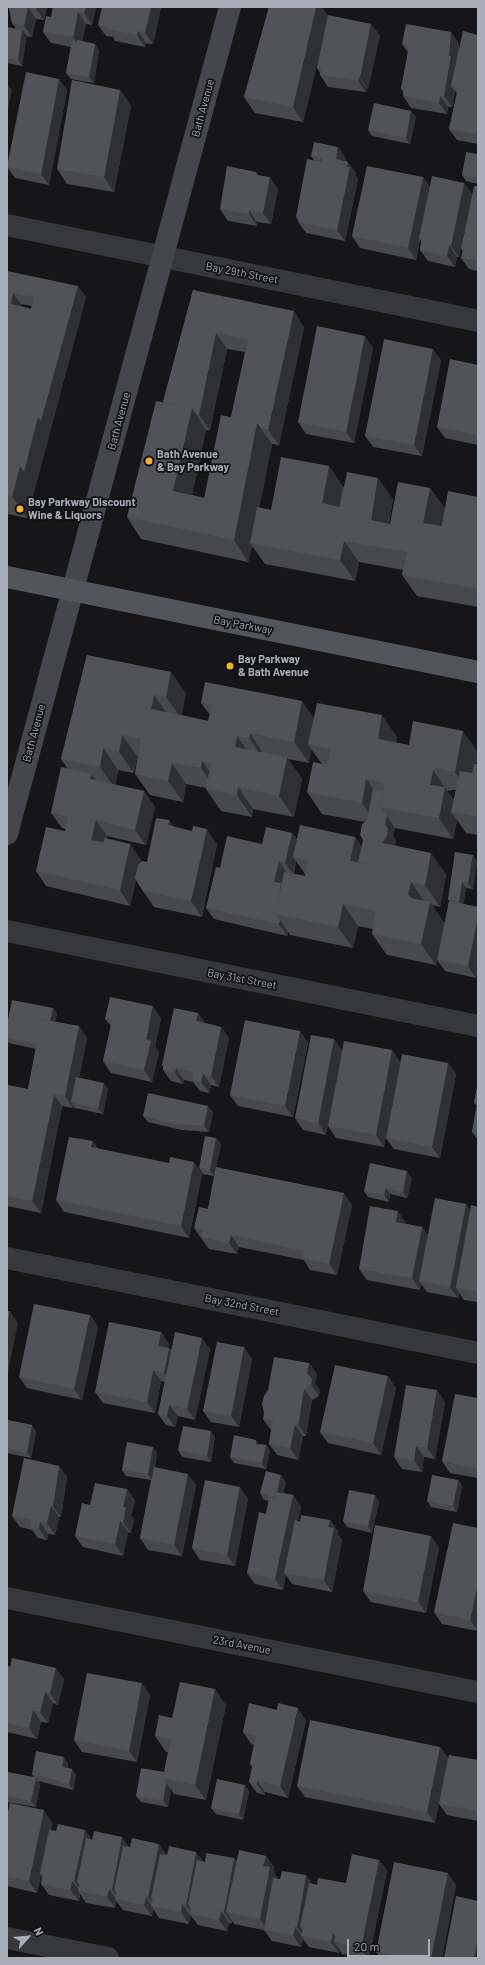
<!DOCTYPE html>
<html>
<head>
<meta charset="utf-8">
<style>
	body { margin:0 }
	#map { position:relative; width:485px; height:1965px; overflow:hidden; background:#161618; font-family:Barlow,sans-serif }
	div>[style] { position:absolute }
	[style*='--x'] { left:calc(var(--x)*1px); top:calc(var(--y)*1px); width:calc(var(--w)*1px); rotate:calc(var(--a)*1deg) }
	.street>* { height:22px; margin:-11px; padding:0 11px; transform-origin:11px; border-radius:11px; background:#37383d }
	.secondary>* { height:22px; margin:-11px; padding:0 11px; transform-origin:11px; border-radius:11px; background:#45474d }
	.primary>* { height:22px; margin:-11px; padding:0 11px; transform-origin:11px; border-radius:11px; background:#53555c }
	.wall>* { inset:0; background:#47494d }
	.shaded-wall>* { inset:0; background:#2f3033 }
	.building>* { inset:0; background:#525359 }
	.dots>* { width:11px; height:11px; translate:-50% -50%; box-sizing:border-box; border:2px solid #111113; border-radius:50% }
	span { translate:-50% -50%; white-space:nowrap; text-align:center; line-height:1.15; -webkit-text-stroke:3.5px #111113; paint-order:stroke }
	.street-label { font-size:11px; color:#a8adb8 }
	.poi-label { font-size:11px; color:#a8adb8; font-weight:700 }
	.left { translate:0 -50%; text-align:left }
	.frame { position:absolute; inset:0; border:8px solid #a8adb8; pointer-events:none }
	.north { position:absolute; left:8px; top:1917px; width:40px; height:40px; -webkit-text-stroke:3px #111113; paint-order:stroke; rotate:63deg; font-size:11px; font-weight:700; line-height:16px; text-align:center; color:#a8adb8 }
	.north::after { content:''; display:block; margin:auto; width:14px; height:18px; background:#a8adb8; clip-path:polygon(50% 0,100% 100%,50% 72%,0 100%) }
	.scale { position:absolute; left:347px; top:1939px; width:83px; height:18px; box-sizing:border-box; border:2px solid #a8adb8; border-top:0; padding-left:5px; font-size:12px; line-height:14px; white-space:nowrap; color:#a8adb8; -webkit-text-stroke:3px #111113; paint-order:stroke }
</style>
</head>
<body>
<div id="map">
	<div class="street">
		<div style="--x:7;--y:225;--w:481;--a:11.5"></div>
		<div style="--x:7;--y:931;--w:480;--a:11.4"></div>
		<div style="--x:7;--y:1258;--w:480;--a:11.4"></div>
		<div style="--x:7;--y:1598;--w:480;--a:11.3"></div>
		<div style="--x:7;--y:1938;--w:103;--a:11.2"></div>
	</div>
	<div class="secondary">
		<div style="--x:7;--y:834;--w:857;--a:-74.91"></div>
	</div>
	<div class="primary">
		<div style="--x:7;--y:577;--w:480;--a:11.4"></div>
	</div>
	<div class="wall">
		<div style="clip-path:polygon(9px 7px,47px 7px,44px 20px,36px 19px,32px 37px,26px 36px,22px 66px,7px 63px,7px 27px,16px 29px,12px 23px)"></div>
		<div style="clip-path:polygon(52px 7px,96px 7px,92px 25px,86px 24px,82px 41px,95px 44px,99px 50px,94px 83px,71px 79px,66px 73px,71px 47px,51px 43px,43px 32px,51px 17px,53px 7px)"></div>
		<div style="clip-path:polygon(161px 7px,153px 44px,146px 43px,145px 47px,115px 41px,113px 37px,106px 36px,98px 25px)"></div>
		<div style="clip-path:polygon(269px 7px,321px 7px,328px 16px,380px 35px,368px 89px,367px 88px,366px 92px,328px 87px,320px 75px,320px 73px,317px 68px,321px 47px,303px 122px,255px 113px,244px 97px)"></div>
		<div style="clip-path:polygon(451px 32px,459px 44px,459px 50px,478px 35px,478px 144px,457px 140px,449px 129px,457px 94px,455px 91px,452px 107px,448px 107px,447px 114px,411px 108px,403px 96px,403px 92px,401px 89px,408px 52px,402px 44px)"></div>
		<div style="clip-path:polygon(59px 79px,67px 90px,49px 185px,15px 178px,7px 167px)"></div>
		<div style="clip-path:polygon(120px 90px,131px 106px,114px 192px,67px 184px,57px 169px)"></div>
		<div style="clip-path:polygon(416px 117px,410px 144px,372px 136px,368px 130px)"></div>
		<div style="clip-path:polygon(478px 154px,478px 184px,466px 181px,462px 175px)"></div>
		<div style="clip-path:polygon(311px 156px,346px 158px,346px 161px,356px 173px,356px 176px,358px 179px,345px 241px,306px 233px,298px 222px,298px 221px,296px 217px,314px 160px)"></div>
		<div style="clip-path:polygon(256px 172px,258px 175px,278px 189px,271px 224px,257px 222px,257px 226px,228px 221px,220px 209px)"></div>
		<div style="clip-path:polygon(423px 177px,430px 187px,464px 183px,472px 194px,459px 257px,457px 257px,455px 267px,428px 261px,420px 250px,421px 242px,420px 240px,416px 260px,360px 248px,352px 236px)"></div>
		<div style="clip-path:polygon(478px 186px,478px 271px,469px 269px,461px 258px,463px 251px,461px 249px)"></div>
		<div style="clip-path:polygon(evenodd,7px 271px,86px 297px,27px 518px,7px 514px,7px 271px,21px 304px,32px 306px,31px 309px,21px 306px,21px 304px)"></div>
		<div style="clip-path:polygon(evenodd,193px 290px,304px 327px,279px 445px,272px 444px,259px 508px,271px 510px,329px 466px,343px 487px,393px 499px,389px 524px,390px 524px,430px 488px,445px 509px,478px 497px,478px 607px,417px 596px,402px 575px,403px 570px,359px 562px,355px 581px,265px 564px,252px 546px,248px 562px,141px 539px,127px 517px,163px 402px,193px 290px,227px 349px,245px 352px,231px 417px,204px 498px,192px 495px,206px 430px,210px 430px,227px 349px)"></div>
		<div style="clip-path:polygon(373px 348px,354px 443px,306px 434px,298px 422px)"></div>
		<div style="clip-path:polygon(441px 360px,422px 456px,373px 447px,365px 436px)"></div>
		<div style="clip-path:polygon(478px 365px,478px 445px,445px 438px,437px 427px)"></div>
		<div style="clip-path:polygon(evenodd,87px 655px,186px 693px,181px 715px,208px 721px,210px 715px,201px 703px,314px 718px,397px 737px,396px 743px,409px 745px,478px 754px,476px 764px,478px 765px,478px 835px,466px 833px,457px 820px,453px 839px,395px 828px,393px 836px,396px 841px,395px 845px,446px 874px,440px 907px,432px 905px,445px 924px,449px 901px,448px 899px,477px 861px,473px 889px,466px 888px,463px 904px,478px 907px,478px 967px,476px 978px,445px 971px,437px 960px,439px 952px,436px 965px,387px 955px,372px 934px,373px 929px,358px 926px,353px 948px,290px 935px,288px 932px,287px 936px,214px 919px,206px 908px,220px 868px,262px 844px,292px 833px,297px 839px,355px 837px,362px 847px,363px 840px,365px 822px,322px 814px,307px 792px,322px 764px,311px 749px,309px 763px,288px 759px,302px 779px,294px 817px,253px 809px,252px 817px,221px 811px,206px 789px,206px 788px,186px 784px,183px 802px,150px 795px,135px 774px,138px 756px,137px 756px,134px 773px,118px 770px,115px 785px,144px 791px,155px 807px,146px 845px,107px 836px,106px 839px,130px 844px,141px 860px,140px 863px,147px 862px,169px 820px,173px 827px,217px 844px,202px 917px,154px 907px,143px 891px,136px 880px,130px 906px,46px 886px,36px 871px,65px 831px,65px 829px,62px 828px,51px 813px,67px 768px,61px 759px,87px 655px,452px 790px,456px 790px,454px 800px,447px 791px,452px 790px,87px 655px,296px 861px,305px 874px,305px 876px,294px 874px,296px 861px)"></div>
		<div style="clip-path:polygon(53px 1008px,57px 1014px,55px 1022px,79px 1026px,87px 1038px,79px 1078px,108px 1089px,103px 1114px,75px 1108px,73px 1106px,73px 1108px,62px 1106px,41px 1213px,7px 1206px,7px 1085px,28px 1089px,36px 1049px,9px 1043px,7px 1041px,7px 1024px)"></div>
		<div style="clip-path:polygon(198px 1013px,205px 1023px,221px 1027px,229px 1038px,219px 1087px,211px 1085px,209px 1093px,200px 1091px,193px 1082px,184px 1080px,183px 1084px,171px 1081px,163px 1070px,163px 1067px,162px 1065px)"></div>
		<div style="clip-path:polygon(161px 1018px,155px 1046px,159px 1052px,152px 1082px,111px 1073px,103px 1061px,111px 1026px,105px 1019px)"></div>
		<div style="clip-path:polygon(300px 1031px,308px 1043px,293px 1117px,238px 1106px,230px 1095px)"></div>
		<div style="clip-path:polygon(334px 1039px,342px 1051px,326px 1135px,303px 1130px,295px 1118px)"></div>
		<div style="clip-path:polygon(392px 1050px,400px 1062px,384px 1147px,336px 1138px,328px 1126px)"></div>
		<div style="clip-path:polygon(448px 1063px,456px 1074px,440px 1158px,394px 1149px,386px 1138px)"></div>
		<div style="clip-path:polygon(478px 1082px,478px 1140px,472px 1132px,477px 1106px,474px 1103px)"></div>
		<div style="clip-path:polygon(213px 1112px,209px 1132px,182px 1130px,148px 1122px,143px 1116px)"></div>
		<div style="clip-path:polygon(216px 1138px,221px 1144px,216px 1168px,352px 1205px,337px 1275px,310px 1270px,304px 1260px,239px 1247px,237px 1254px,209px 1249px,194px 1228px,208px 1209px,214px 1176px,203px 1174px,199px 1168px)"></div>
		<div style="clip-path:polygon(194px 1162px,202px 1174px,189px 1238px,64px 1212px,56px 1200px,169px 1163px)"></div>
		<div style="clip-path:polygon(412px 1178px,407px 1198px,390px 1194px,389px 1202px,368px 1197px,364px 1191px)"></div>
		<div style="clip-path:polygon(466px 1204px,470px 1210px,478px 1207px,478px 1302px,464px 1300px,459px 1293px,458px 1298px,427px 1292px,421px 1284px,420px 1290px,367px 1280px,359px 1269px,406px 1223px,406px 1224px,422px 1227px,428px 1235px)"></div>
		<div style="clip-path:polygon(90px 1315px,98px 1327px,82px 1400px,27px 1388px,19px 1377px)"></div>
		<div style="clip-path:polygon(161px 1332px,169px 1344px,168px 1348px,169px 1348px,171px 1350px,210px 1349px,195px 1420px,178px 1416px,175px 1427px,166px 1425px,158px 1414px,165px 1382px,161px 1381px,155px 1413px,103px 1403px,95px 1392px)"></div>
		<div style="clip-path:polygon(244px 1347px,252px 1359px,239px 1427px,211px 1422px,203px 1411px)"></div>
		<div style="clip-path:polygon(309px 1363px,317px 1374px,315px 1383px,320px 1390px,319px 1396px,312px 1400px,306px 1436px,303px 1436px,298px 1460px,277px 1455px,269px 1444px,271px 1430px,263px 1419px)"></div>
		<div style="clip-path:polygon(396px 1388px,381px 1455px,328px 1443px,320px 1432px)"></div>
		<div style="clip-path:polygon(478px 1398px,478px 1478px,450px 1473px,442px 1461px)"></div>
		<div style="clip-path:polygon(445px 1402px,435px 1459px,424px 1457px,422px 1472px,402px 1469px,394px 1457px)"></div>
		<div style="clip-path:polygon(7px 1420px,32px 1425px,36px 1432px,31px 1458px,7px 1453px)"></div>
		<div style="clip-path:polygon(215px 1437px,211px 1462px,182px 1457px,178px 1450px)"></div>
		<div style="clip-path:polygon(260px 1444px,266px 1445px,270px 1451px,266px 1469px,234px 1463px,230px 1457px)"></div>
		<div style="clip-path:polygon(153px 1447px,157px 1453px,155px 1467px,196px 1485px,182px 1556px,148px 1550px,140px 1538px,151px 1480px,126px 1476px,122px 1470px)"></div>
		<div style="clip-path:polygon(59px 1466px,67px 1477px,61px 1517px,59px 1517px,55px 1535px,48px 1534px,47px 1540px,38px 1538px,32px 1530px,20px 1527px,12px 1516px)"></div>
		<div style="clip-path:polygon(458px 1480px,462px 1486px,457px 1512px,431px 1507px,427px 1501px)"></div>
		<div style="clip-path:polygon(286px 1482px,283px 1493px,293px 1495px,301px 1507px,298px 1521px,300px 1522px,330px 1520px,338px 1532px,337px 1534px,342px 1540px,332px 1592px,292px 1584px,286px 1575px,283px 1590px,255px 1584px,247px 1573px,266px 1514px,269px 1501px,264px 1500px,260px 1493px)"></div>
		<div style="clip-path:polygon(127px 1489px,135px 1501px,131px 1515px,134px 1519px,131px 1533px,128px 1532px,123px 1556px,83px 1547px,75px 1536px,90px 1505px)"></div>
		<div style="clip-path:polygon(248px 1498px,235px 1566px,200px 1560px,192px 1548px)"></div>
		<div style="clip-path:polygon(379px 1501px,372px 1533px,347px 1527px,343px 1521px)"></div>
		<div style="clip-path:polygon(478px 1528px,478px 1631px,442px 1624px,434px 1612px)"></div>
		<div style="clip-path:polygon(439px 1547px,426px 1613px,371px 1602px,363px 1591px)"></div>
		<div style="clip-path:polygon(7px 1666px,64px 1679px,58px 1705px,53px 1703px,48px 1723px,41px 1722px,37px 1739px,7px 1732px)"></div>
		<div style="clip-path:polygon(150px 1695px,137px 1762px,82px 1752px,74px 1740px)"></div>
		<div style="clip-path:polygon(226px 1705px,206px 1800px,174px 1794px,171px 1789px,168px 1807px,141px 1802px,136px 1796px,164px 1772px,168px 1752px,166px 1752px,155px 1736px,172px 1718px)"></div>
		<div style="clip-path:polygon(306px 1720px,288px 1798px,265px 1792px,265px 1795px,257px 1793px,249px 1782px,252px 1767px,250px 1764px,254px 1745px,251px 1744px,243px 1732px)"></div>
		<div style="clip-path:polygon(440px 1747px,448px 1758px,478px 1760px,478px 1821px,447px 1815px,439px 1804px,446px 1768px,435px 1823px,305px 1797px,297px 1786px)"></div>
		<div style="clip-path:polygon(68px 1763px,68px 1768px,72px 1769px,76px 1775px,73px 1790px,38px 1781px,40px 1784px,36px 1807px,7px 1802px,7px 1772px,34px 1777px,32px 1774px)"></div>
		<div style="clip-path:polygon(249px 1791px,243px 1820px,216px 1814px,211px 1808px)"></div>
		<div style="clip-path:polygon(7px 1816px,52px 1822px,51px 1830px,56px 1831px,85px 1830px,92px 1840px,167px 1855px,196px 1852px,203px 1861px,205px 1862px,234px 1858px,237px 1862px,266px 1856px,274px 1867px,273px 1871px,278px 1879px,280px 1879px,306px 1875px,312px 1884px,317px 1885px,346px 1883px,379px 1860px,387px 1871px,369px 1958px,364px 1958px,342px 1954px,340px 1950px,339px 1953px,309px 1947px,303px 1939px,301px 1947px,272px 1941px,264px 1930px,234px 1924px,232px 1921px,232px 1923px,229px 1923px,227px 1931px,198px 1925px,191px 1916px,190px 1915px,189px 1924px,159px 1918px,153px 1909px,152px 1916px,123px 1910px,116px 1901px,115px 1908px,86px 1903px,80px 1894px,79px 1901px,49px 1895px,41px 1884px,42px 1877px,41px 1875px,37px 1893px,7px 1886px)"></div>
		<div style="clip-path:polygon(456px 1885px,442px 1958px,381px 1958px,376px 1952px)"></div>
	</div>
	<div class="shaded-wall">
		<div style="clip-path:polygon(28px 7px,36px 19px,32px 37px,24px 26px)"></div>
		<div style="clip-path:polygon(37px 7px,47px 7px,44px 20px,36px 9px)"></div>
		<div style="clip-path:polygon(86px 7px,96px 7px,92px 25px,84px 13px)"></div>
		<div style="clip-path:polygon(151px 7px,161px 7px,153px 44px,145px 33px)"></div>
		<div style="clip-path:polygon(316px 7px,321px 7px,329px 17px,303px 122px,293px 107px)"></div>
		<div style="clip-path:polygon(78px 12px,86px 24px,81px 48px,73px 37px)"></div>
		<div style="clip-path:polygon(371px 24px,380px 35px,368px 89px,360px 77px)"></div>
		<div style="clip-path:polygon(22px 30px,27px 36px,22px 66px,18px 59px)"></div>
		<div style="clip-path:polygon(138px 31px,146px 43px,145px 47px,137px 35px)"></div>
		<div style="clip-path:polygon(451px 32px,459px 44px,457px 65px,451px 86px,455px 91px,452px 107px,444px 96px)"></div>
		<div style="clip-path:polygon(95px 44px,99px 50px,94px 83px,89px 77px)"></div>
		<div style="clip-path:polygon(359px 77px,367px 88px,366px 92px,358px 81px)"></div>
		<div style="clip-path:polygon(59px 79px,67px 90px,49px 185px,41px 174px)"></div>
		<div style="clip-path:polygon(7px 83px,12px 90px,7px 113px)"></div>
		<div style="clip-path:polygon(120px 90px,131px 106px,114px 192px,104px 177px)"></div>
		<div style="clip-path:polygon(440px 96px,448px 107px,447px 114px,439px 103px)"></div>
		<div style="clip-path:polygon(411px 111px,416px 117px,410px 144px,406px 138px)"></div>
		<div style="clip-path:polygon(478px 124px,478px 137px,476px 134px)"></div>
		<div style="clip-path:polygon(338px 147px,346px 158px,344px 171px,336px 159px)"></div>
		<div style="clip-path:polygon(348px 162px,356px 173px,356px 176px,358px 179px,345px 241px,337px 230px)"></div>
		<div style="clip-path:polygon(270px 177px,278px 189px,271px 224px,263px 213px)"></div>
		<div style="clip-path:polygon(423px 177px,431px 189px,419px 239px,420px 240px,416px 260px,408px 248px)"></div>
		<div style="clip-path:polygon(464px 183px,472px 194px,459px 257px,451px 246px)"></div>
		<div style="clip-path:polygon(249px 210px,257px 222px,257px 226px,249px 214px)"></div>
		<div style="clip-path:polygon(449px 245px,457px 257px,455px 267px,447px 256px)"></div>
		<div style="clip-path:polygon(78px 286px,86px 297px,27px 518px,12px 496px,20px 466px,38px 417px)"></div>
		<div style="clip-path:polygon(13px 293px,21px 304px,19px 316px,11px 304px)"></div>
		<div style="clip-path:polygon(294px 311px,304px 327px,279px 445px,268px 430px)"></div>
		<div style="clip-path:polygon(216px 333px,227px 349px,210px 430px,199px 415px)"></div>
		<div style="clip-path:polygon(365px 336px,373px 348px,354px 443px,346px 432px)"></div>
		<div style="clip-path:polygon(433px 349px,441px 360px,422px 456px,414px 445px)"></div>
		<div style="clip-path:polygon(192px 408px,206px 430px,188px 513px,173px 491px)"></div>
		<div style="clip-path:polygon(257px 423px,272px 444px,252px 544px,250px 543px,252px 546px,248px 562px,234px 540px)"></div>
		<div style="clip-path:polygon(329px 466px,343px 487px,336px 524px,322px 503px)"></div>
		<div style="clip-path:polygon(378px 478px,393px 499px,386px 542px,371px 520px)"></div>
		<div style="clip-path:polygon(430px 488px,445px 509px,438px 544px,423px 523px)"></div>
		<div style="clip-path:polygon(344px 541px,359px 562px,355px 581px,340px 560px)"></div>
		<div style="clip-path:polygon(171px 672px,186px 693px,181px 718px,166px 697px)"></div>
		<div style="clip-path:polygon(154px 695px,169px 716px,151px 709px)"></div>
		<div style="clip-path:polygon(302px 701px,317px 722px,308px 744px,311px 749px,309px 763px,294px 742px)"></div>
		<div style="clip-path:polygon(382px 715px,397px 737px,393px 760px,378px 739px)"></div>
		<div style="clip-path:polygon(463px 731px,478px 752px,470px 793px,455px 772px)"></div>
		<div style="clip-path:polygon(250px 733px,264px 755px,264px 760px,249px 738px)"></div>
		<div style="clip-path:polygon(122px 735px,137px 756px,134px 773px,119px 752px)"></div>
		<div style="clip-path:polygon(237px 736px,252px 757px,235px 747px)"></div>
		<div style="clip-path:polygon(103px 748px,118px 770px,115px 788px,100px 767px)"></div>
		<div style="clip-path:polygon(287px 757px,302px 779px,294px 817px,279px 796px)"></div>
		<div style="clip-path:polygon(202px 761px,217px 782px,216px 790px,201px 768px)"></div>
		<div style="clip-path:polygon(172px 763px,186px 784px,183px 802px,168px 781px)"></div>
		<div style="clip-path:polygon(433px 770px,460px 809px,451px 812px,457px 820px,453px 839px,439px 818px,430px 785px)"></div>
		<div style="clip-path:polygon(91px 774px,102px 789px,90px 779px)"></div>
		<div style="clip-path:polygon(366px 779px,381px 800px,376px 824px,362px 803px)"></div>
		<div style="clip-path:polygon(238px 787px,253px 809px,252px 817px,237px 795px)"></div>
		<div style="clip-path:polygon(144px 791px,155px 807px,146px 845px,135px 830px)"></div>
		<div style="clip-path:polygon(387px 816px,395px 828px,393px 836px,396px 841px,395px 848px,374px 874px)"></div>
		<div style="clip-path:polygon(96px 820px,107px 836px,102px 855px,91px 840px)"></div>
		<div style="clip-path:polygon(169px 820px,180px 836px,168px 825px)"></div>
		<div style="clip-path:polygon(207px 829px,217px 844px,202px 917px,191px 901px)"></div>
		<div style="clip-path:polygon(292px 833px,300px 844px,293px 857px,296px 861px,293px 874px,285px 863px)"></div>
		<div style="clip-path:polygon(355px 837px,369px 858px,356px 870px,350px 861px)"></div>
		<div style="clip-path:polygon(130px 844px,141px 860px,130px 906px,120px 890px)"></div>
		<div style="clip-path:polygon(431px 853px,446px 874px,440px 907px,425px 885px)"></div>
		<div style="clip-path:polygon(473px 855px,477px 861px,473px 889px,468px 883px)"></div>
		<div style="clip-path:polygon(279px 861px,287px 873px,282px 893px,274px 882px)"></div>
		<div style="clip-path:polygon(411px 882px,426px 904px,426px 920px,408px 894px)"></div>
		<div style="clip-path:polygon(462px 882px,466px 888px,463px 907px,459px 901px)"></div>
		<div style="clip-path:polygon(430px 902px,445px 924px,436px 965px,421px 944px)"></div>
		<div style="clip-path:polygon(343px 904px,358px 926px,353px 948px,338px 927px)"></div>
		<div style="clip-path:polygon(478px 916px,478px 967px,476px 978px,468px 966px)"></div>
		<div style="clip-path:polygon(280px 920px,288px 932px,287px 936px,279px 924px)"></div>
		<div style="clip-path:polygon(153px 1006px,161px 1018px,155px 1046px,159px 1052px,152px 1082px,144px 1070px,146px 1039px)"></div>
		<div style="clip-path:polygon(53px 1008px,57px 1014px,53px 1031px,49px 1025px)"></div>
		<div style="clip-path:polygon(198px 1013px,206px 1024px,196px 1021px)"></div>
		<div style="clip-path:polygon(79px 1026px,87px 1038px,74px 1103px,71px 1102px,73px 1106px,73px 1108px,65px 1096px)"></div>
		<div style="clip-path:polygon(221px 1027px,229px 1038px,219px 1087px,211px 1076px)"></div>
		<div style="clip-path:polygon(300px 1031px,308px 1043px,293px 1117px,285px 1106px)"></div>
		<div style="clip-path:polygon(334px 1039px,342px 1051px,326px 1135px,318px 1123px)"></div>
		<div style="clip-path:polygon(392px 1050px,400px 1062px,384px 1147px,376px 1135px)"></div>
		<div style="clip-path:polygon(448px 1063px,456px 1074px,440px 1158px,432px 1147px)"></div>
		<div style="clip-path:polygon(176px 1068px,184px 1080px,183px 1084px,175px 1073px)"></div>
		<div style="clip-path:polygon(203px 1074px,211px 1085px,209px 1093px,201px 1082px)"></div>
		<div style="clip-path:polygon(104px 1083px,108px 1089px,103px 1114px,98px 1108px)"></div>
		<div style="clip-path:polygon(54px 1095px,62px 1106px,41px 1213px,32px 1201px)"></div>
		<div style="clip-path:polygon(208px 1106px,213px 1112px,209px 1132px,204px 1126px)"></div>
		<div style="clip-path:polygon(216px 1138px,221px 1144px,214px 1176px,210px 1170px)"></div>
		<div style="clip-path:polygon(93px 1141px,101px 1153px,91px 1147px)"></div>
		<div style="clip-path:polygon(194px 1162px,202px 1174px,189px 1238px,181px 1226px)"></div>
		<div style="clip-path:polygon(407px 1171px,412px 1178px,407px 1198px,403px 1192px)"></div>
		<div style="clip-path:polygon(386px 1188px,390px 1194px,389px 1202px,384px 1195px)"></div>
		<div style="clip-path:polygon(344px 1193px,352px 1205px,337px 1275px,329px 1264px)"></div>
		<div style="clip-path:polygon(466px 1204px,474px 1216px,456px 1288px,459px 1293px,458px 1298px,450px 1287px)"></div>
		<div style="clip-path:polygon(398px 1211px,406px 1223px,404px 1234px,396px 1222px)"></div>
		<div style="clip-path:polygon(422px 1227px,430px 1238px,419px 1281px,421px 1284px,420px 1290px,412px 1278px)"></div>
		<div style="clip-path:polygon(231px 1235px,239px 1247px,237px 1254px,229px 1243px)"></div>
		<div style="clip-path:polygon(10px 1311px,18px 1323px,7px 1377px,7px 1326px)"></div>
		<div style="clip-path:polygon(90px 1315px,98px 1327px,82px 1400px,74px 1389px)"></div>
		<div style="clip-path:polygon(161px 1332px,169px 1344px,166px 1357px,158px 1346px)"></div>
		<div style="clip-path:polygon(202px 1338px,210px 1349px,195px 1420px,187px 1409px)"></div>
		<div style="clip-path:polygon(244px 1347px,252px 1359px,239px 1427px,231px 1416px)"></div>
		<div style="clip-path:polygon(169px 1348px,177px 1359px,172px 1384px,164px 1373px)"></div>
		<div style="clip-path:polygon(309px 1363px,317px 1374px,315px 1383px,320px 1390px,319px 1396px,311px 1384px,307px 1373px)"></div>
		<div style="clip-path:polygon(153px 1370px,161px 1381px,155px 1413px,147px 1402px)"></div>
		<div style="clip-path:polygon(388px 1376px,396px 1388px,381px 1455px,373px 1443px)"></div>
		<div style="clip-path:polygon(304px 1389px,312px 1400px,306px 1436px,298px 1425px)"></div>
		<div style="clip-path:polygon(437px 1390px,445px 1402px,435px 1459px,427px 1448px)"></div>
		<div style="clip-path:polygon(169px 1405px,178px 1416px,175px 1427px,167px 1416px)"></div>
		<div style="clip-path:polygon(32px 1425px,36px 1432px,31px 1458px,27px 1452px)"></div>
		<div style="clip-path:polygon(295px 1425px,303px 1436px,298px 1460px,290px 1448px)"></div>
		<div style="clip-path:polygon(211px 1431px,215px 1437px,211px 1462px,207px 1456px)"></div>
		<div style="clip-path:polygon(256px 1440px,261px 1446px,256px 1444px)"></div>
		<div style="clip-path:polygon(266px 1445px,270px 1451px,266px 1469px,262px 1463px)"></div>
		<div style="clip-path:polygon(416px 1446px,424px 1457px,422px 1472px,414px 1460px)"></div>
		<div style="clip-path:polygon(153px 1447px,157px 1453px,152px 1481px,148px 1474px)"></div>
		<div style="clip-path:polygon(59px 1466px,67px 1477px,61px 1517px,53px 1506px)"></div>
		<div style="clip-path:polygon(188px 1474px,196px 1485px,182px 1556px,174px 1545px)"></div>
		<div style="clip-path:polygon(281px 1475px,286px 1482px,280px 1503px,276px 1497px)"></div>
		<div style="clip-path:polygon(458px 1480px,462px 1486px,457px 1512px,453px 1506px)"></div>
		<div style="clip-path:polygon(240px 1487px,248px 1498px,235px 1566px,227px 1555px)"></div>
		<div style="clip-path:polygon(127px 1489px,135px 1501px,131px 1515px,134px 1519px,131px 1533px,123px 1522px,123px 1507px)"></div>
		<div style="clip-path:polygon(293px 1495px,301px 1507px,287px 1573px,284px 1573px,286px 1575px,283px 1590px,275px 1579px)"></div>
		<div style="clip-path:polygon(375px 1495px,379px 1501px,372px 1533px,368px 1526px)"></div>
		<div style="clip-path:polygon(51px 1506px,59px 1517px,55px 1535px,47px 1523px)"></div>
		<div style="clip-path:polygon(330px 1520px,338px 1532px,337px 1534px,342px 1540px,332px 1592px,324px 1580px,328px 1527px)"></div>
		<div style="clip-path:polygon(120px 1521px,128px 1532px,123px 1556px,115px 1544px)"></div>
		<div style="clip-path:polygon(40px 1522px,48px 1534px,47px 1540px,39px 1529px)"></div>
		<div style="clip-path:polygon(431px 1536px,439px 1547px,426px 1613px,418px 1602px)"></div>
		<div style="clip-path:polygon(478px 1583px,478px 1631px,470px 1620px)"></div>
		<div style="clip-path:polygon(56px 1668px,64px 1679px,58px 1705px,50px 1693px)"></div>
		<div style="clip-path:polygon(142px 1683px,150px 1695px,137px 1762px,129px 1751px)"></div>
		<div style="clip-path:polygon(215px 1689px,226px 1705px,206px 1800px,195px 1785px)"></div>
		<div style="clip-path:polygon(45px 1692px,53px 1703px,48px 1723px,40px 1712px)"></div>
		<div style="clip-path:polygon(298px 1708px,306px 1720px,288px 1798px,280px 1786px)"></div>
		<div style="clip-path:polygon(33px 1710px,41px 1722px,37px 1739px,29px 1728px)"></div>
		<div style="clip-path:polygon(440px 1747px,448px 1758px,435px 1823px,427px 1812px)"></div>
		<div style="clip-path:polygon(64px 1757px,68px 1763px,67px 1773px,62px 1767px)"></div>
		<div style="clip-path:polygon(72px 1769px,76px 1775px,73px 1790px,69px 1784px)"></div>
		<div style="clip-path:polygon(36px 1778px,40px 1784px,36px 1807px,31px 1801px)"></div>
		<div style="clip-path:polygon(257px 1781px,265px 1792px,265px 1795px,257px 1784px)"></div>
		<div style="clip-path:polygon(166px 1783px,171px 1789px,168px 1807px,163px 1801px)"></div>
		<div style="clip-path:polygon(245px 1785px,249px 1791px,243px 1820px,239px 1814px)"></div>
		<div style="clip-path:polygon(44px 1810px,52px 1822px,41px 1873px,40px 1873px,41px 1875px,37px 1893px,29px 1881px)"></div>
		<div style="clip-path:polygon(85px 1830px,93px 1841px,80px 1883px,77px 1882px,83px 1890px,82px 1892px,74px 1881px)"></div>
		<div style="clip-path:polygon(122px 1837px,130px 1848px,117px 1891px,114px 1890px,120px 1899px,120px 1901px,112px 1889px)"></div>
		<div style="clip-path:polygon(159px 1844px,167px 1855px,153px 1898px,151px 1898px,157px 1906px,156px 1907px,148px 1897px)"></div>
		<div style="clip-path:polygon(196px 1852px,204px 1863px,191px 1906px,188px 1905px,194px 1913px,192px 1914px,186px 1905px)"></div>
		<div style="clip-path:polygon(266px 1856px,274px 1867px,273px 1871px,278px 1879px,268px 1931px,260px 1919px,263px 1866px)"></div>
		<div style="clip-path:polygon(234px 1858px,242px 1869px,226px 1912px,232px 1921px,232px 1923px,224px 1912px)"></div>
		<div style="clip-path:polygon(379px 1860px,387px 1871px,369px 1958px,368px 1958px,361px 1948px)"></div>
		<div style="clip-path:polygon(448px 1873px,456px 1885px,442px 1958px,431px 1958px)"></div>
		<div style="clip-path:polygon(306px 1875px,314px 1887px,303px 1928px,300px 1927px,306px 1935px,303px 1936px,297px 1927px)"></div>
		<div style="clip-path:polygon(72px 1881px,80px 1891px,78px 1891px,80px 1894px,79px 1901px,70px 1890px)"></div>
		<div style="clip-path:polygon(109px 1889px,116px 1899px,115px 1899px,116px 1901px,115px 1908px,107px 1897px)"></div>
		<div style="clip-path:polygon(146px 1896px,153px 1907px,151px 1906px,153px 1909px,152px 1916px,144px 1905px)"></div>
		<div style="clip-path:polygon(182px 1904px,190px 1915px,189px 1924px,181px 1912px)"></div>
		<div style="clip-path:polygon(221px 1911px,229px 1923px,227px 1931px,219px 1920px)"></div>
		<div style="clip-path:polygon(295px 1927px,303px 1938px,301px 1947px,293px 1935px)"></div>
		<div style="clip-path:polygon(333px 1934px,340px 1943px,334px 1942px,340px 1950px,339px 1953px,331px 1942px)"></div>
		<div style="clip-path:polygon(478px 1939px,478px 1958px,474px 1958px)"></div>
	</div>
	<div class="building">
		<div style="clip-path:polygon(9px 7px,37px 7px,36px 9px,28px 7px,24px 26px,12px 23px)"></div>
		<div style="clip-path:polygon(53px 7px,86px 7px,84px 13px,78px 12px,73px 37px,43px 32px,46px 16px,51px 17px)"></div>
		<div style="clip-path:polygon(102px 7px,151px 7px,145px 33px,138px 31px,137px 35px,107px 29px,108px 27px,98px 25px)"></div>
		<div style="clip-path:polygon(269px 7px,316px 7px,293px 107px,244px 97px)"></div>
		<div style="clip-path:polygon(328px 15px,371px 24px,360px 77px,359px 77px,358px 81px,320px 75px,321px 69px,317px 68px)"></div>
		<div style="clip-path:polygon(406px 24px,451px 32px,449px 56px,451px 56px,444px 96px,440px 96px,439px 103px,403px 96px,404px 89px,401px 89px,409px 46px,402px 44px)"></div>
		<div style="clip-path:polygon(7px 27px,22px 30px,18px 59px,7px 58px)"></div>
		<div style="clip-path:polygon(463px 31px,478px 35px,478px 124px,476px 134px,449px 129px,458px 88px,451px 86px)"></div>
		<div style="clip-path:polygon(77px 40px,95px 44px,89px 77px,66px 73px,72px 41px,77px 42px)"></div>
		<div style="clip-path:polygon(26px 72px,59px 79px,41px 174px,7px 167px)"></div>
		<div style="clip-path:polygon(72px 80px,120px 90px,104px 177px,57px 169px)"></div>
		<div style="clip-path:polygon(374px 103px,411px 111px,406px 138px,368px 130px)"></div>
		<div style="clip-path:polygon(314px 142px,338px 147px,336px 159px,348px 162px,347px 167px,350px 167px,337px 230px,298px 222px,299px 218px,296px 217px,307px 159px,322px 162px,322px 158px,311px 156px)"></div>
		<div style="clip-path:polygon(466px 152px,478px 154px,478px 178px,462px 175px)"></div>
		<div style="clip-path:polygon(227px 166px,256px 172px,256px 175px,270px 177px,263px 213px,249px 210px,249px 214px,220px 209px)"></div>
		<div style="clip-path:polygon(367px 166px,423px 177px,408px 248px,352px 236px)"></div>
		<div style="clip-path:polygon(432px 176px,464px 183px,451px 246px,449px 245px,447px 256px,420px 250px,422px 240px,419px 239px)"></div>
		<div style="clip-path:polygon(474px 186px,478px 186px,478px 261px,461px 258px,463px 249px,461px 249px)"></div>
		<div style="clip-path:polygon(evenodd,7px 271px,78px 286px,41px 421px,38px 417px,7px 411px,7px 271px,13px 293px,34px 297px,31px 309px,11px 304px,13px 293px)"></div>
		<div style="clip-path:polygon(193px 290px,294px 311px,268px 430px,261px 428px,257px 423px,231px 417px,248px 340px,216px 333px,199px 415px,196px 414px,192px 408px,163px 402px)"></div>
		<div style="clip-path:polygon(317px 326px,365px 336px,346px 432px,298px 422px)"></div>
		<div style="clip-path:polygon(384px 339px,433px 349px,414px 445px,365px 436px)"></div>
		<div style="clip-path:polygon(450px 359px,478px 365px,478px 435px,437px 427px)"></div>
		<div style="clip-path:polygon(156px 401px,192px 408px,173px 491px,204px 498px,221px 415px,257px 423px,234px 540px,127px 517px)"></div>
		<div style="clip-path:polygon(7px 411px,38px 417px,24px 472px,20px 466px,7px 464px)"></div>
		<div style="clip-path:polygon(281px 457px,329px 466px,322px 503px,340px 507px,347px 472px,378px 478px,371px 520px,390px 524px,398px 482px,430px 488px,423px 523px,442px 526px,448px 491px,478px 497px,478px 589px,402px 575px,407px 552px,344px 541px,340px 560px,250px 543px,257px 507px,271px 510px)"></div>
		<div style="clip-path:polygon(7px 464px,20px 466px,12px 496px,7px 495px)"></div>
		<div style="clip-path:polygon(87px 655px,171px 672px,166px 697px,154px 695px,151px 709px,208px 721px,212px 705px,201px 703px,205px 682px,302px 701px,294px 742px,250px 733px,249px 738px,237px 736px,235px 747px,287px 757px,279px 796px,238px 787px,237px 795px,206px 789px,211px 763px,202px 761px,201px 768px,172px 763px,168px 781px,135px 774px,141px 738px,122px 735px,119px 752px,103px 748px,100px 767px,61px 759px)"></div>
		<div style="clip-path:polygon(317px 703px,382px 715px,378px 739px,409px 745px,413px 721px,463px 731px,455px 772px,437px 768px,433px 770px,430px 785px,445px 787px,439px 818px,380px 807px,385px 783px,366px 779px,362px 803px,307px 792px,313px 762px,328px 765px,330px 749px,308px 744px)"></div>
		<div style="clip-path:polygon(474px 764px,478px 765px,478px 817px,451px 812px,460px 771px,472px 773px)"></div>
		<div style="clip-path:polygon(61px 767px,91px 774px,90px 779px,144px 791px,135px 830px,96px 820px,91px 840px,103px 842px,105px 838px,130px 844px,120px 890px,36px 871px,46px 827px,65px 831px,68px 817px,51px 813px)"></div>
		<div style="clip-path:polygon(373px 789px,383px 791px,380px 807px,387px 816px,385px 824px,388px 829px,387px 836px,382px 843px,373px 841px,368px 864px,358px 862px,363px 840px,360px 835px,362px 824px,367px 821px)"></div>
		<div style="clip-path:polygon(156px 818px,169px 820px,168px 825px,192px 831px,193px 826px,207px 829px,191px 901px,143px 891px,135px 878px,138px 865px,142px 861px,147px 862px)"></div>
		<div style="clip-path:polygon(300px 825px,355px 837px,350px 861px,368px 864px,373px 841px,431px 853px,425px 885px,411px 882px,408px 894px,411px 898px,430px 902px,421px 944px,372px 934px,376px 911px,343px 904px,338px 927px,275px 914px,284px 872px,305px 876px,308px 860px,293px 857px)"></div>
		<div style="clip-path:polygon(266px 827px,292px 833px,285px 863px,279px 861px,274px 882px,281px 883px,275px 914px,280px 920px,279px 924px,206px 908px,216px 867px,220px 868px,227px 836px,262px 844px)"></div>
		<div style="clip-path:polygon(455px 852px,473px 855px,468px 883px,462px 882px,459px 901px,448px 899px)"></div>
		<div style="clip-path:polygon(449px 901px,478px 907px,478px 916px,468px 966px,437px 960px)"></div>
		<div style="clip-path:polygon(110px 997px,153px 1006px,146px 1039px,151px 1041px,144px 1070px,103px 1061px,112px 1020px,105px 1019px)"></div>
		<div style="clip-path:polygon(12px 1000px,53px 1008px,50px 1020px,41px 1019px,37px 1044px,7px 1038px,7px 1024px)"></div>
		<div style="clip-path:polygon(174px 1008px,198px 1013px,196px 1021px,221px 1027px,211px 1076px,203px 1074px,201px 1082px,192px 1080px,193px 1072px,176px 1068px,175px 1073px,163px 1070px,164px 1065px,162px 1065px)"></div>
		<div style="clip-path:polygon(41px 1019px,79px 1026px,65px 1096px,54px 1095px,32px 1201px,7px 1196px,7px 1085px,28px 1089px)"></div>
		<div style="clip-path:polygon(245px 1020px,300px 1031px,285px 1106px,230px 1095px)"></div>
		<div style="clip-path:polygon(311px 1035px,334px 1039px,318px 1123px,295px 1118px)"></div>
		<div style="clip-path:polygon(344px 1041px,392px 1050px,376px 1135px,328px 1126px)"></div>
		<div style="clip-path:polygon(402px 1054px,448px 1063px,432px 1147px,386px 1138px)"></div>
		<div style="clip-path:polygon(76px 1077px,104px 1083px,98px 1108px,71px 1102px)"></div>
		<div style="clip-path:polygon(478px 1082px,478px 1133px,472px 1132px,477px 1103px,474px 1103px)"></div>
		<div style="clip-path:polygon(148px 1093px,208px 1106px,204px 1126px,177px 1124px,143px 1116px)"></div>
		<div style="clip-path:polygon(205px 1136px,216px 1138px,210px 1170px,199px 1168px)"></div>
		<div style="clip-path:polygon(69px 1137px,93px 1141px,91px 1147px,169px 1163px,170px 1157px,194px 1162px,181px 1226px,56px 1200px)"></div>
		<div style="clip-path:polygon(370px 1163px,407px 1171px,403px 1192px,386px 1188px,384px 1195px,364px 1191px)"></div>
		<div style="clip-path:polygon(216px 1167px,344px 1193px,329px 1264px,302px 1258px,304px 1251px,231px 1235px,229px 1243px,201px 1237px,203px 1230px,194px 1228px,199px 1207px,208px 1209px)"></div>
		<div style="clip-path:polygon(435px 1198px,466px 1204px,450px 1287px,419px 1281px)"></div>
		<div style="clip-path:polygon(471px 1205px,478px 1207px,478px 1292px,456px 1288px)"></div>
		<div style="clip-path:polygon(370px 1206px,398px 1211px,396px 1222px,422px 1227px,412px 1278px,359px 1269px)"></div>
		<div style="clip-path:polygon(34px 1304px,90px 1315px,74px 1389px,19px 1377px)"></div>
		<div style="clip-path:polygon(7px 1311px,10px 1311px,7px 1326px)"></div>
		<div style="clip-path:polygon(109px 1322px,161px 1332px,158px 1346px,169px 1348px,164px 1373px,153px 1370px,147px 1402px,95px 1392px)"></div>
		<div style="clip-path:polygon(175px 1332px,202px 1338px,187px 1409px,169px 1405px,167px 1416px,158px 1414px)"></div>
		<div style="clip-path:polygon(217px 1342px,244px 1347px,231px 1416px,203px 1411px)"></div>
		<div style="clip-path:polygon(274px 1357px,309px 1363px,307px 1373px,312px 1379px,311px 1384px,304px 1389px,298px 1425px,295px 1425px,290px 1448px,269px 1444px,273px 1420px,263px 1419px,264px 1413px,262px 1404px,264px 1396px,268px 1390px)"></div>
		<div style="clip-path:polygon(335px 1365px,388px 1376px,373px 1443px,320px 1432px)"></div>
		<div style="clip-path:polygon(406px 1385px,437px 1390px,427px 1448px,416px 1446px,414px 1460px,394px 1457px)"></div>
		<div style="clip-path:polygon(455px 1394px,478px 1398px,478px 1469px,442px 1461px)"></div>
		<div style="clip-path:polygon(7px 1420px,32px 1425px,27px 1452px,7px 1448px)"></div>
		<div style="clip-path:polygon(183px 1426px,211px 1431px,207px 1456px,178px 1450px)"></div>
		<div style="clip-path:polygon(234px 1435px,256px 1440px,256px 1444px,266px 1445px,262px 1463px,230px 1457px)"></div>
		<div style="clip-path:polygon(127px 1442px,153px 1447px,148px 1474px,122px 1470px)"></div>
		<div style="clip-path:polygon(24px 1458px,59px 1466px,53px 1506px,51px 1506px,47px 1523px,40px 1522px,39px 1529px,30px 1527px,32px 1520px,12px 1516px)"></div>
		<div style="clip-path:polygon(154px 1467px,188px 1474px,174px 1545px,140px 1538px)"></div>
		<div style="clip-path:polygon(266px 1471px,281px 1475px,277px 1492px,276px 1492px,275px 1497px,260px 1493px)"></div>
		<div style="clip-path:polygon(432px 1475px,458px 1480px,453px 1506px,427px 1501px)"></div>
		<div style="clip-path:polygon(205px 1480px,240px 1487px,227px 1555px,192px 1548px)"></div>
		<div style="clip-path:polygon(95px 1483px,127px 1489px,123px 1507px,126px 1508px,123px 1522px,120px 1521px,115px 1544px,75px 1536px,82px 1503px,90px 1505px)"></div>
		<div style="clip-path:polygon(349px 1490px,375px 1495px,368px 1526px,343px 1521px)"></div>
		<div style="clip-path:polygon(276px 1492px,293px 1495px,275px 1579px,247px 1573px,259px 1512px,266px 1514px,269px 1498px,275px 1499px)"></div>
		<div style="clip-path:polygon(301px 1515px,330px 1520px,328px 1527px,334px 1528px,324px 1580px,284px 1573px,295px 1520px,300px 1522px)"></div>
		<div style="clip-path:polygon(453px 1523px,478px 1528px,478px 1583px,470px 1620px,434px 1612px)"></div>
		<div style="clip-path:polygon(375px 1525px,431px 1536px,418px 1602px,363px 1591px)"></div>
		<div style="clip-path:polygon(12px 1658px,56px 1668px,50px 1693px,45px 1692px,40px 1712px,33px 1710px,29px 1728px,7px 1723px,7px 1666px,10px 1667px)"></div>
		<div style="clip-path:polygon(87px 1673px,142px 1683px,129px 1751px,74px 1740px)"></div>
		<div style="clip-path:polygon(180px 1682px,215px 1689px,195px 1785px,163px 1778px,171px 1739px,155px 1736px,159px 1715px,172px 1718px)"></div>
		<div style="clip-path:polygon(249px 1703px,277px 1710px,278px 1703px,298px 1708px,280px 1786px,257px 1781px,257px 1784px,249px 1782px,253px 1764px,250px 1764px,256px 1736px,243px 1732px)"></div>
		<div style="clip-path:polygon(310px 1720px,440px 1747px,427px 1812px,297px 1786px)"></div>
		<div style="clip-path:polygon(36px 1751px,64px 1757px,62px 1767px,72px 1769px,69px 1784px,32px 1774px)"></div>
		<div style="clip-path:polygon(449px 1755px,478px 1760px,478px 1811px,439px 1804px)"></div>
		<div style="clip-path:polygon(141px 1768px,164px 1772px,163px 1778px,166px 1783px,163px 1801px,136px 1796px)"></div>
		<div style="clip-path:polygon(7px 1772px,36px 1778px,31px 1801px,7px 1796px)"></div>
		<div style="clip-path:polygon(217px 1779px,245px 1785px,239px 1814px,211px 1808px)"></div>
		<div style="clip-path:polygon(10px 1803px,44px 1810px,29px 1881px,7px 1877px,7px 1816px)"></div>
		<div style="clip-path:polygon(58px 1824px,85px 1830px,74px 1881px,72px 1881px,70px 1890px,41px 1884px,43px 1874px,40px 1873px,49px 1830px,56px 1831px)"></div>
		<div style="clip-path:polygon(94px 1831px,122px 1837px,112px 1889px,109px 1889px,107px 1897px,78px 1891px,80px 1883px,77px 1882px,86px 1838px,92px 1840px)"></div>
		<div style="clip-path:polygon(132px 1838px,159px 1844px,148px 1897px,146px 1896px,144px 1905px,115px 1899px,117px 1891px,114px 1890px,123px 1846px,130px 1847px)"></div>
		<div style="clip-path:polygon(169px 1846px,196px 1852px,186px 1905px,182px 1904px,181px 1912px,151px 1906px,153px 1898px,151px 1898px,160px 1854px,167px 1855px)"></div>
		<div style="clip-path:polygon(239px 1850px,266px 1856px,263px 1866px,270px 1867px,260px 1919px,226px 1912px)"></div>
		<div style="clip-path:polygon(206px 1853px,234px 1858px,224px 1912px,221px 1911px,219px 1920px,190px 1914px,191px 1906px,188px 1905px,197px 1860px,205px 1862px)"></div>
		<div style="clip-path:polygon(352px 1854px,379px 1860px,361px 1948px,334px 1942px,335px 1934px,333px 1934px,331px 1942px,301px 1936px,303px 1928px,300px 1927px,309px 1883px,317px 1885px,318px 1878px,346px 1883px)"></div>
		<div style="clip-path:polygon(394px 1862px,448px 1873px,431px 1958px,408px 1958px,376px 1952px)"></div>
		<div style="clip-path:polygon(282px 1871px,306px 1875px,297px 1927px,295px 1927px,293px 1935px,264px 1930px,273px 1878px,280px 1879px)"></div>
		<div style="clip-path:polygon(456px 1896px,478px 1901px,478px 1939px,474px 1958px,444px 1958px)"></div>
	</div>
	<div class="dots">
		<div style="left:149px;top:461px;background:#f2b134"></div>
		<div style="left:20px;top:509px;background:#f2b134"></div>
		<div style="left:230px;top:666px;background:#f2b134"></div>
	</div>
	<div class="street-label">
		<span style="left:203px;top:108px;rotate:-75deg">Bath Avenue</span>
		<span style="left:242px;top:273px;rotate:11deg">Bay 29th Street</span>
		<span style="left:119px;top:421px;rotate:-75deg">Bath Avenue</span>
		<span style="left:243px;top:625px;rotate:11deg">Bay Parkway</span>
		<span style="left:34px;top:733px;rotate:-75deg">Bath Avenue</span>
		<span style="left:242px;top:979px;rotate:11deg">Bay 31st Street</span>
		<span style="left:242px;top:1305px;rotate:11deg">Bay 32nd Street</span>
		<span style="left:242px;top:1645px;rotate:11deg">23rd Avenue</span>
	</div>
	<div class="poi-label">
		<span class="left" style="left:157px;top:461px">Bath Avenue<br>&amp; Bay Parkway</span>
		<span class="left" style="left:28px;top:509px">Bay Parkway Discount<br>Wine &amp; Liquors</span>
		<span class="left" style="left:238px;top:666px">Bay Parkway<br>&amp; Bath Avenue</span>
	</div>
	<div class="frame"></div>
	<div class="north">N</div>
	<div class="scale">20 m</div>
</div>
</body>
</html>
